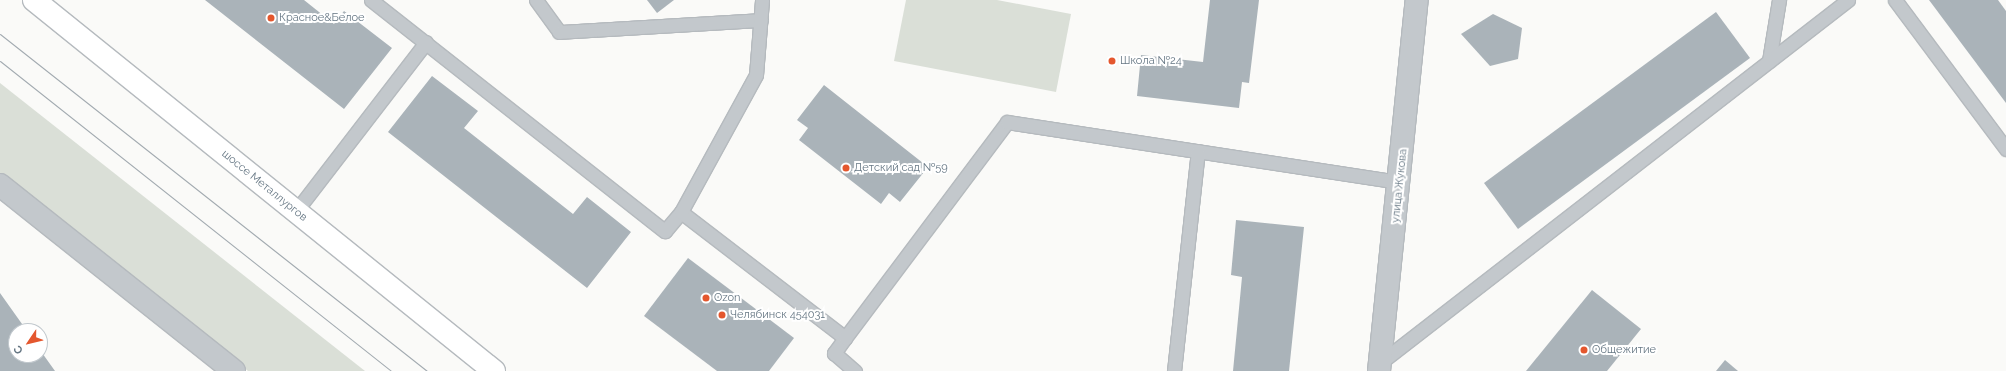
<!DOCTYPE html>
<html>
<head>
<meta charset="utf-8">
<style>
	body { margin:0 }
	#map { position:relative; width:2006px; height:371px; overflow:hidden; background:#fafaf8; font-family:Raleway,sans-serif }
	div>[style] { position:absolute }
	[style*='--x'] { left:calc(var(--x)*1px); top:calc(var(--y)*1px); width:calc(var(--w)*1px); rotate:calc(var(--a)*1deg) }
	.green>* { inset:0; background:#dadfd7 }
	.building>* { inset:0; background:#aab3b9 }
	.roads { filter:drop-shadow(1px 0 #b5babe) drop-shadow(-1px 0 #b5babe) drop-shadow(0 1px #b5babe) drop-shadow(0 -1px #b5babe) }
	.service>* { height:13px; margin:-6.5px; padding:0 6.5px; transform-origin:6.5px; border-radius:6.5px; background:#c3c8cc }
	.minor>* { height:22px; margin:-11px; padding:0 11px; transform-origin:11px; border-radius:11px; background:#c3c8cc }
	.tertiary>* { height:22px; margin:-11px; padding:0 11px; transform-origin:11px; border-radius:11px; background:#c3c8cc }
	.primary>* { height:22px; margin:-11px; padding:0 11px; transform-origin:11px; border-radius:11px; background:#fff }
	.tram>* { height:1px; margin:-0.5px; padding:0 0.5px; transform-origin:0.5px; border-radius:0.5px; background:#a2aab0 }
	.dots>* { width:11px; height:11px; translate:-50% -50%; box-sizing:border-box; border:2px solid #fff; border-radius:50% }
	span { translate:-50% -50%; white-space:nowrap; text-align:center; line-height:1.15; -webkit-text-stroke:4px #fff; paint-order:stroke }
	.poi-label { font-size:11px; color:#657683 }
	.left { translate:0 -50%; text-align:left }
	.street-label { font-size:11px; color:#657683 }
	.north { position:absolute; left:8px; top:323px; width:40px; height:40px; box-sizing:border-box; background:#fff; border:1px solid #c1c8cd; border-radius:50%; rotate:235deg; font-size:11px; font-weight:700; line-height:16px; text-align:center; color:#657683 }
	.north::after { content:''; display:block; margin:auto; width:14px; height:18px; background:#e4572e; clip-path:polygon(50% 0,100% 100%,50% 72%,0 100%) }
</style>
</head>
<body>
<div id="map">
	<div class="green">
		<div style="clip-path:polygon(906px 0,997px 0,1071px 14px,1056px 92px,894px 61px)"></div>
		<div style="clip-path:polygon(0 83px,365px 371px,248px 371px,0 175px)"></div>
	</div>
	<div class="building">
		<div style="clip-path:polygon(205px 0,304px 0,334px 24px,344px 11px,392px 48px,344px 109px)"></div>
		<div style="clip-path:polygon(647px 0,674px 0,657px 13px)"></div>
		<div style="clip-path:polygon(1210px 0,1259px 0,1249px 83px,1242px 82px,1239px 108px,1137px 96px,1141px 55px,1203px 62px)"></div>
		<div style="clip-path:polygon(1929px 0,1998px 0,2006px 11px,2006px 103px)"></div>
		<div style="clip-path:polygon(1716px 12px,1750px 58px,1518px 229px,1484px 183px)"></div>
		<div style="clip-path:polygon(1493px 14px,1522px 28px,1518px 59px,1490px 66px,1461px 34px)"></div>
		<div style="clip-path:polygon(432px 76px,478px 111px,464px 128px,573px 214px,587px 197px,631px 232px,587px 288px,388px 132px)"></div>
		<div style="clip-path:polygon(824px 85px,928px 167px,900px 202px,889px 193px,881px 204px,799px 140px,808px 128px,797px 120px)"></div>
		<div style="clip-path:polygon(1236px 220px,1304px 227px,1289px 371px,1233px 371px,1242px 277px,1231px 275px)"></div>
		<div style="clip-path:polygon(688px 258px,794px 338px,769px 371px,717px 371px,644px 316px)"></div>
		<div style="clip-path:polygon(1592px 290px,1641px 329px,1607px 371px,1526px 371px)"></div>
		<div style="clip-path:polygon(0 293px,27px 331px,16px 331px,16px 355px,40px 355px,40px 350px,55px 371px,0 371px)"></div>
		<div style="clip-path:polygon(1725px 360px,1738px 371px,1716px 371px)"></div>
	</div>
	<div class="roads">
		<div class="service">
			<div style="--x:371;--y:0;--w:374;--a:38.2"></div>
			<div style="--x:665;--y:231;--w:25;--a:-50"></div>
			<div style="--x:681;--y:212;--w:207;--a:37.5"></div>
			<div style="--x:845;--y:338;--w:19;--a:126"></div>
			<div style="--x:834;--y:353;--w:28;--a:41"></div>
			<div style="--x:536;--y:0;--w:39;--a:54"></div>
			<div style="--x:559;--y:32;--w:202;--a:-3.4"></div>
			<div style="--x:1895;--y:0;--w:186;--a:53.3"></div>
			<div style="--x:1769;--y:61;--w:62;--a:-80.7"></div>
			<div style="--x:296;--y:211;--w:213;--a:-52.4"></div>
			<div style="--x:681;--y:212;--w:156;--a:-61.3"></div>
			<div style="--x:756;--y:75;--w:75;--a:-85.4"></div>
			<div style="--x:845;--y:338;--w:270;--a:-53.1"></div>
			<div style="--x:1007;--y:122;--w:399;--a:8.7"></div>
			<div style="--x:1381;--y:362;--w:591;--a:-37.78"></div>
			<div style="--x:1174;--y:371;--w:221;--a:-83.8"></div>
		</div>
		<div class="minor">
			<div style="--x:1379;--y:371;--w:373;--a:-84.2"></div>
		</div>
		<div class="tertiary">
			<div style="--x:0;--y:185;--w:299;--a:38.5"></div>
		</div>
		<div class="primary">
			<div style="--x:34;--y:0;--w:591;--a:38.89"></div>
		</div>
	</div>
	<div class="tram">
		<div style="--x:0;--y:34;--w:544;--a:38.28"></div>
		<div style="--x:0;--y:61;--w:499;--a:38.4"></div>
	</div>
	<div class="dots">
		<div style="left:271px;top:18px;background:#e4572e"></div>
		<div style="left:1112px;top:61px;background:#e4572e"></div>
		<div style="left:846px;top:168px;background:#e4572e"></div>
		<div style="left:706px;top:298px;background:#e4572e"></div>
		<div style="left:722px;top:315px;background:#e4572e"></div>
		<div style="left:1584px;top:350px;background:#e4572e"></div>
	</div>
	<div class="poi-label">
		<span class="left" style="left:279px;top:18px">Красное&amp;Белое</span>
		<span class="left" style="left:1120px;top:61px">Школа №24</span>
		<span class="left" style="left:854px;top:168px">Детский сад №59</span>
		<span class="left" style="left:714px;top:298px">Ozon</span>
		<span class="left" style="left:730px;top:315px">Челябинск 454031</span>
		<span class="left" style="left:1592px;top:350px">Общежитие</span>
	</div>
	<div class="street-label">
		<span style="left:264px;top:186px;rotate:39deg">шоссе Металлургов</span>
		<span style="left:1400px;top:186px;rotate:-84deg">улица Жукова</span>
	</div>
	<div class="north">С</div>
</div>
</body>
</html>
